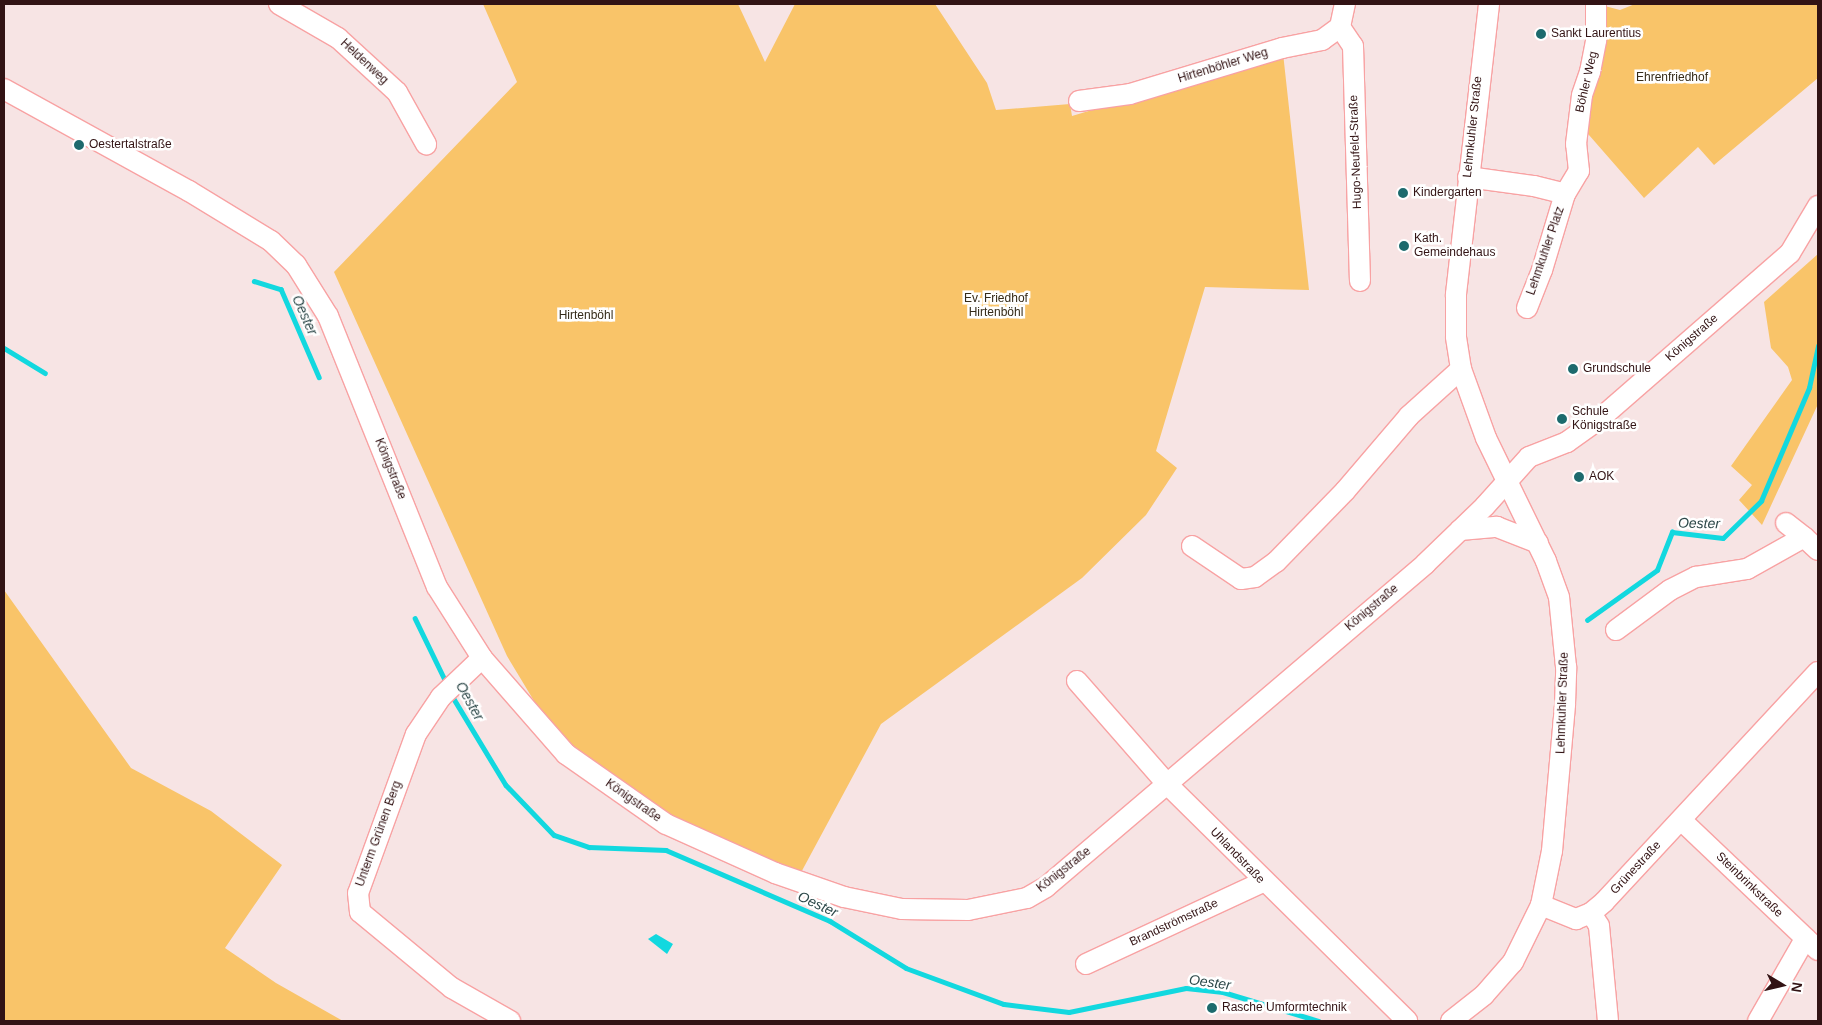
<!DOCTYPE html>
<html>
<head>
<meta charset="utf-8">
<style>
	body { margin:0 }
	#map { position:relative; width:1822px; height:1025px; overflow:hidden; background:#f7e4e4; font-family:Helvetica,sans-serif }
	div>[style] { position:absolute }
	[style*='--x'] { left:calc(var(--x)*1px); top:calc(var(--y)*1px); width:calc(var(--w)*1px); rotate:calc(var(--a)*1deg) }
	.green>* { inset:0; background:#f9c469 }
	.water>* { inset:0; background:#12d8df }
	.stream>* { height:4.5px; margin:-2.25px; padding:0 2.25px; transform-origin:2.25px; border-radius:2.25px; background:#12d8df }
	.roads { filter:drop-shadow(1px 0 #f8a2a3) drop-shadow(-1px 0 #f8a2a3) drop-shadow(0 1px #f8a2a3) drop-shadow(0 -1px #f8a2a3) }
	.minor>* { height:20px; margin:-10px; padding:0 10px; transform-origin:10px; border-radius:10px; background:#fff }
	.dots>* { width:14px; height:14px; translate:-50% -50%; box-sizing:border-box; border:2px solid #fff; border-radius:50% }
	span { translate:-50% -50%; white-space:nowrap; text-align:center; line-height:1.15; -webkit-text-stroke:5px #fff; paint-order:stroke }
	.poi-label { font-size:12px; color:#321314 }
	.left { translate:0 -50%; text-align:left }
	.street-label { font-size:12px; color:#321314 }
	.park-label { font-size:12px; color:#352b19 }
	.water-label { font-size:14px; color:#2d4849; font-style:italic }
	.frame { position:absolute; inset:0; border:5px solid #321314; pointer-events:none }
	.north { position:absolute; left:1757px; top:960px; width:50px; height:50px; -webkit-text-stroke:4px #fff; paint-order:stroke; rotate:99deg; font-size:14px; font-weight:700; line-height:20px; text-align:center; color:#321314 }
	.north::after { content:''; display:block; margin:auto; width:18px; height:22px; background:#321314; clip-path:polygon(50% 0,100% 100%,50% 72%,0 100%) }
</style>
</head>
<body>
<div id="map">
	<div class="green">
		<div style="clip-path:polygon(483px 4px,738px 4px,765px 62px,795px 4px,935px 4px,987px 83px,996px 110px,1070px 104px,1072px 116px,1283px 53px,1309px 290px,1205px 287px,1156px 451px,1177px 468px,1146px 515px,1082px 578px,881px 724px,797px 880px,666px 824px,566px 754px,507px 656px,334px 272px,517px 82px)"></div>
		<div style="clip-path:polygon(1635px 4px,1818px 4px,1818px 78px,1714px 165px,1698px 147px,1644px 198px,1582px 127px,1601px 5px,1620px 10px)"></div>
		<div style="clip-path:polygon(1818px 254px,1818px 404px,1762px 525px,1739px 500px,1752px 485px,1731px 466px,1792px 380px,1788px 367px,1771px 348px,1764px 302px)"></div>
		<div style="clip-path:polygon(4px 590px,131px 768px,211px 811px,282px 865px,225px 948px,276px 983px,343px 1021px,4px 1021px)"></div>
	</div>
	<div class="water">
		<div style="clip-path:polygon(656px 934px,673px 944px,667px 954px,648px 939px)"></div>
	</div>
	<div class="stream">
		<div style="--x:254;--y:281;--w:28;--a:17"></div>
		<div style="--x:281;--y:289;--w:96;--a:66.6"></div>
		<div style="--x:4;--y:348;--w:48;--a:31.4"></div>
		<div style="--x:415;--y:618;--w:73;--a:64.1"></div>
		<div style="--x:1587;--y:620;--w:86;--a:-35.5"></div>
		<div style="--x:1657;--y:570;--w:41;--a:-68.5"></div>
		<div style="--x:1672;--y:532;--w:51;--a:6.7"></div>
		<div style="--x:1723;--y:538;--w:53;--a:-44.2"></div>
		<div style="--x:1761;--y:501;--w:123;--a:-67"></div>
		<div style="--x:1809;--y:388;--w:43;--a:-77.9"></div>
		<div style="--x:451;--y:694;--w:106;--a:58.9"></div>
		<div style="--x:506;--y:785;--w:69;--a:46.2"></div>
		<div style="--x:554;--y:835;--w:37;--a:19"></div>
		<div style="--x:589;--y:847;--w:77;--a:2.2"></div>
		<div style="--x:666;--y:850;--w:179;--a:23.4"></div>
		<div style="--x:830;--y:921;--w:89;--a:31.7"></div>
		<div style="--x:906;--y:968;--w:104;--a:20.2"></div>
		<div style="--x:1004;--y:1004;--w:65;--a:7"></div>
		<div style="--x:1069;--y:1012;--w:119;--a:-11.6"></div>
		<div style="--x:1186;--y:988;--w:37;--a:6"></div>
		<div style="--x:1223;--y:992;--w:100;--a:16.8"></div>
	</div>
	<div class="roads">
		<div class="minor">
			<div style="--x:279;--y:4;--w:68;--a:30"></div>
			<div style="--x:338;--y:38;--w:80;--a:42.5"></div>
			<div style="--x:397;--y:92;--w:60;--a:60.9"></div>
			<div style="--x:1340;--y:27;--w:23;--a:56"></div>
			<div style="--x:1353;--y:46;--w:235;--a:88.3"></div>
			<div style="--x:4;--y:89;--w:211;--a:28.9"></div>
			<div style="--x:189;--y:191;--w:96;--a:31.4"></div>
			<div style="--x:271;--y:241;--w:35;--a:44"></div>
			<div style="--x:296;--y:265;--w:60;--a:57.9"></div>
			<div style="--x:328;--y:316;--w:292;--a:68.1"></div>
			<div style="--x:437;--y:587;--w:84;--a:57.6"></div>
			<div style="--x:482;--y:658;--w:128;--a:48.8"></div>
			<div style="--x:566;--y:754;--w:122;--a:35"></div>
			<div style="--x:666;--y:824;--w:120;--a:24.2"></div>
			<div style="--x:775;--y:873;--w:73;--a:19.2"></div>
			<div style="--x:844;--y:897;--w:59;--a:11.7"></div>
			<div style="--x:902;--y:909;--w:66;--a:0.9"></div>
			<div style="--x:968;--y:910;--w:60;--a:-11.5"></div>
			<div style="--x:1027;--y:898;--w:22;--a:-30"></div>
			<div style="--x:1046;--y:887;--w:498;--a:-40.4"></div>
			<div style="--x:1425;--y:564;--w:83;--a:-44"></div>
			<div style="--x:1485;--y:506;--w:66;--a:-48.1"></div>
			<div style="--x:1529;--y:457;--w:41;--a:-21.5"></div>
			<div style="--x:1567;--y:442;--w:43;--a:-35.5"></div>
			<div style="--x:1602;--y:417;--w:249;--a:-41.1"></div>
			<div style="--x:1790;--y:253;--w:55;--a:-59.2"></div>
			<div style="--x:1079;--y:101;--w:51;--a:-7.8"></div>
			<div style="--x:1130;--y:94;--w:159;--a:-16.8"></div>
			<div style="--x:1282;--y:48;--w:41;--a:-11.3"></div>
			<div style="--x:1322;--y:40;--w:22;--a:-36"></div>
			<div style="--x:1340;--y:27;--w:24;--a:-78"></div>
			<div style="--x:1468;--y:177;--w:67;--a:7.8"></div>
			<div style="--x:1534;--y:186;--w:32;--a:14"></div>
			<div style="--x:1565;--y:194;--w:27;--a:-59"></div>
			<div style="--x:1579;--y:171;--w:27;--a:-96"></div>
			<div style="--x:1576;--y:144;--w:49;--a:-83"></div>
			<div style="--x:1582;--y:95;--w:24;--a:-71"></div>
			<div style="--x:1590;--y:72;--w:33;--a:-79"></div>
			<div style="--x:1596;--y:40;--w:36;--a:-90"></div>
			<div style="--x:1527;--y:308;--w:41;--a:-68.5"></div>
			<div style="--x:1542;--y:270;--w:79;--a:-73.2"></div>
			<div style="--x:1786;--y:523;--w:23;--a:38"></div>
			<div style="--x:1460;--y:530;--w:37;--a:-5"></div>
			<div style="--x:1497;--y:527;--w:44;--a:21.3"></div>
			<div style="--x:1192;--y:546;--w:59;--a:34"></div>
			<div style="--x:1241;--y:579;--w:14;--a:-8"></div>
			<div style="--x:1255;--y:577;--w:26;--a:-36"></div>
			<div style="--x:1276;--y:562;--w:99;--a:-45.8"></div>
			<div style="--x:1345;--y:491;--w:99;--a:-49.5"></div>
			<div style="--x:1409;--y:416;--w:70;--a:-42.1"></div>
			<div style="--x:1616;--y:630;--w:67;--a:-36.5"></div>
			<div style="--x:1670;--y:590;--w:29;--a:-27"></div>
			<div style="--x:1696;--y:577;--w:52;--a:-8.9"></div>
			<div style="--x:1747;--y:569;--w:65;--a:-29.3"></div>
			<div style="--x:1804;--y:537;--w:19;--a:43"></div>
			<div style="--x:482;--y:658;--w:57;--a:136.4"></div>
			<div style="--x:441;--y:697;--w:45;--a:124"></div>
			<div style="--x:416;--y:734;--w:169;--a:110"></div>
			<div style="--x:358;--y:893;--w:19;--a:84"></div>
			<div style="--x:360;--y:912;--w:119;--a:39.6"></div>
			<div style="--x:452;--y:988;--w:67;--a:29.6"></div>
			<div style="--x:1077;--y:681;--w:138;--a:48.8"></div>
			<div style="--x:1168;--y:785;--w:336;--a:44.6"></div>
			<div style="--x:1681;--y:820;--w:189;--a:43.5"></div>
			<div style="--x:1541;--y:905;--w:38;--a:22"></div>
			<div style="--x:1576;--y:919;--w:16;--a:-22"></div>
			<div style="--x:1591;--y:913;--w:17;--a:-40"></div>
			<div style="--x:1604;--y:902;--w:314;--a:-47.1"></div>
			<div style="--x:1591;--y:913;--w:15;--a:58"></div>
			<div style="--x:1599;--y:926;--w:95;--a:84.6"></div>
			<div style="--x:1086;--y:964;--w:195;--a:-24.9"></div>
			<div style="--x:1451;--y:1021;--w:42;--a:-38.2"></div>
			<div style="--x:1484;--y:995;--w:44;--a:-48.7"></div>
			<div style="--x:1513;--y:962;--w:64;--a:-63.8"></div>
			<div style="--x:1541;--y:905;--w:55;--a:-78.5"></div>
			<div style="--x:1552;--y:851;--w:148;--a:-84.9"></div>
			<div style="--x:1565;--y:704;--w:37;--a:-88"></div>
			<div style="--x:1566;--y:667;--w:70;--a:-95.7"></div>
			<div style="--x:1559;--y:597;--w:38;--a:-110"></div>
			<div style="--x:1546;--y:561;--w:137;--a:-116"></div>
			<div style="--x:1486;--y:438;--w:73;--a:-109.9"></div>
			<div style="--x:1461;--y:369;--w:33;--a:-99"></div>
			<div style="--x:1456;--y:336;--w:42;--a:-90"></div>
			<div style="--x:1456;--y:294;--w:292;--a:-83.5"></div>
			<div style="--x:1758;--y:1021;--w:95;--a:-60.2"></div>
		</div>
	</div>
	<div class="dots">
		<div style="left:1541px;top:34px;background:#1d6a6d"></div>
		<div style="left:79px;top:145px;background:#1d6a6d"></div>
		<div style="left:1403px;top:193px;background:#1d6a6d"></div>
		<div style="left:1404px;top:246px;background:#1d6a6d"></div>
		<div style="left:1573px;top:369px;background:#1d6a6d"></div>
		<div style="left:1562px;top:419px;background:#1d6a6d"></div>
		<div style="left:1579px;top:477px;background:#1d6a6d"></div>
		<div style="left:1212px;top:1008px;background:#1d6a6d"></div>
	</div>
	<div class="poi-label">
		<span class="left" style="left:1551px;top:34px">Sankt Laurentius</span>
		<span class="left" style="left:89px;top:145px">Oestertalstraße</span>
		<span class="left" style="left:1413px;top:193px">Kindergarten</span>
		<span class="left" style="left:1414px;top:246px">Kath.<br>Gemeindehaus</span>
		<span class="left" style="left:1583px;top:369px">Grundschule</span>
		<span class="left" style="left:1572px;top:419px">Schule<br>Königstraße</span>
		<span class="left" style="left:1589px;top:477px">AOK</span>
		<span class="left" style="left:1222px;top:1008px">Rasche Umformtechnik</span>
	</div>
	<div class="street-label">
		<span style="left:364px;top:62px;rotate:43deg">Heldenweg</span>
		<span style="left:1223px;top:66px;rotate:-17deg">Hirtenböhler Weg</span>
		<span style="left:1587px;top:82px;rotate:-77deg">Böhler Weg</span>
		<span style="left:1473px;top:127px;rotate:-84deg">Lehmkuhler Straße</span>
		<span style="left:1356px;top:152px;rotate:-92deg">Hugo-Neufeld-Straße</span>
		<span style="left:1546px;top:251px;rotate:-71deg">Lehmkuhler Platz</span>
		<span style="left:1692px;top:338px;rotate:-41deg">Königstraße</span>
		<span style="left:390px;top:469px;rotate:68deg">Königstraße</span>
		<span style="left:1372px;top:608px;rotate:-40deg">Königstraße</span>
		<span style="left:1563px;top:703px;rotate:-88deg">Lehmkuhler Straße</span>
		<span style="left:633px;top:801px;rotate:35deg">Königstraße</span>
		<span style="left:379px;top:834px;rotate:-70deg">Unterm Grünen Berg</span>
		<span style="left:1237px;top:856px;rotate:46deg">Uhlandstraße</span>
		<span style="left:1636px;top:868px;rotate:-47deg">Grünestraße</span>
		<span style="left:1064px;top:870px;rotate:-38deg">Königstraße</span>
		<span style="left:1749px;top:885px;rotate:44deg">Steinbrinkstraße</span>
		<span style="left:1174px;top:923px;rotate:-25deg">Brandströmstraße</span>
	</div>
	<div class="park-label">
		<span style="left:1672px;top:78px">Ehrenfriedhof</span>
		<span style="left:996px;top:306px">Ev. Friedhof<br>Hirtenböhl</span>
		<span style="left:586px;top:316px">Hirtenböhl</span>
	</div>
	<div class="water-label">
		<span style="left:305px;top:315px;rotate:66deg">Oester</span>
		<span style="left:1699px;top:523px;rotate:1deg">Oester</span>
		<span style="left:470px;top:701px;rotate:61deg">Oester</span>
		<span style="left:818px;top:904px;rotate:25deg">Oester</span>
		<span style="left:1210px;top:982px;rotate:8deg">Oester</span>
	</div>
	<div class="frame"></div>
	<div class="north">N</div>
</div>
</body>
</html>
